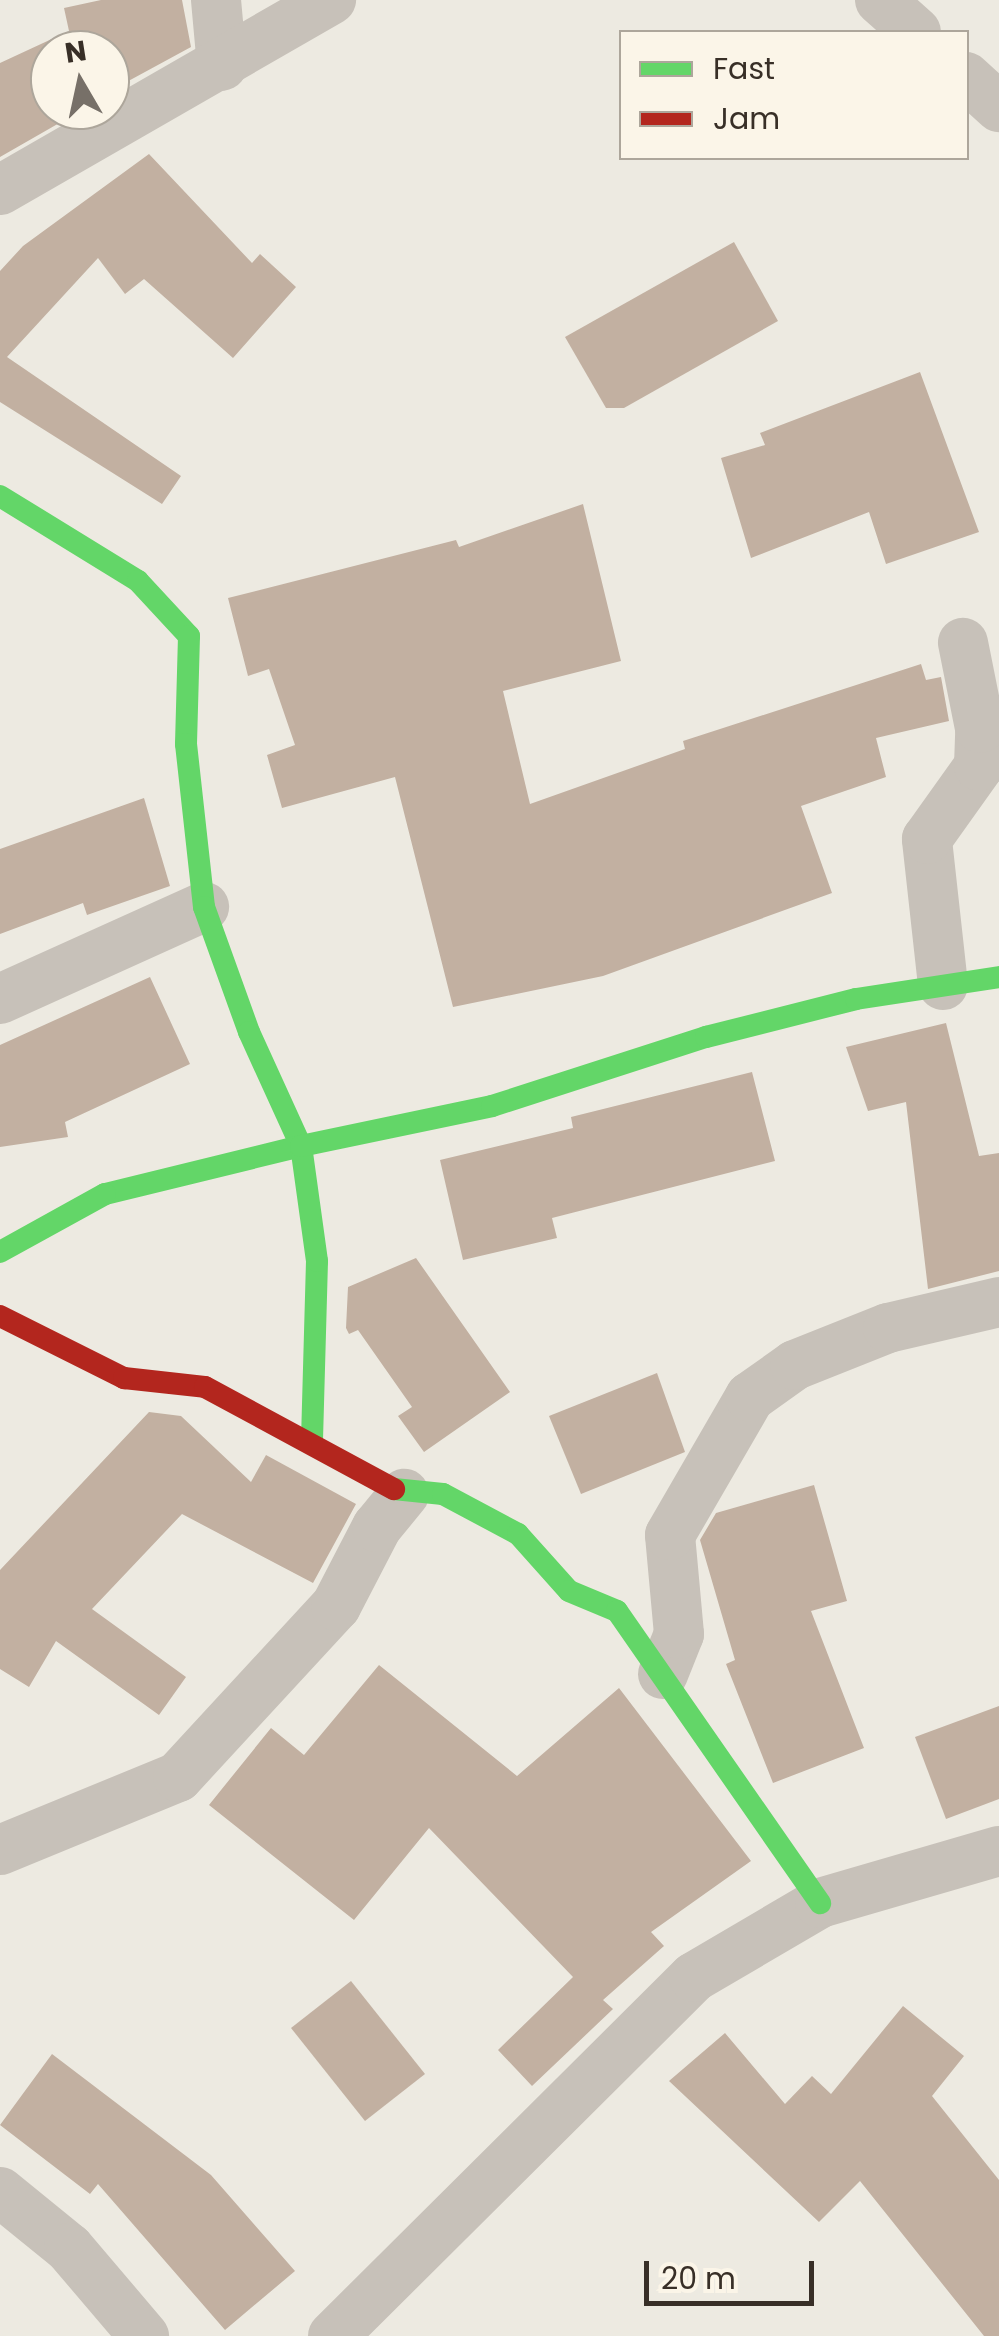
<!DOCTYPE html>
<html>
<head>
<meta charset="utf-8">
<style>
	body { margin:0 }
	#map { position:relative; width:999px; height:2336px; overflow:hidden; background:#edeae1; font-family:Poppins,sans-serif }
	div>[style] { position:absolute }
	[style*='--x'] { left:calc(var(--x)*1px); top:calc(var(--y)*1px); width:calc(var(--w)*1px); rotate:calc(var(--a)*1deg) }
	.building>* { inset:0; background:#c2b0a1 }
	.street>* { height:50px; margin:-25px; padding:0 25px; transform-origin:25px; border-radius:25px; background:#c7c1b9 }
	.fast>* { height:22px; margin:-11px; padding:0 11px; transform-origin:11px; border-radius:11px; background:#63d668 }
	.jam>* { height:22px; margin:-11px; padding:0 11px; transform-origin:11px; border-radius:11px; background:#b3261e }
	span { translate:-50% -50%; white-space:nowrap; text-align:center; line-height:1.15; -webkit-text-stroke:9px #fbf5e8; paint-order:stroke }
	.legend { position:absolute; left:619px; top:30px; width:350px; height:130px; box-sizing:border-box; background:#fbf5e8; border:2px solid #ada69b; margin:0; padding:12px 18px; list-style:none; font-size:30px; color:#382f27 }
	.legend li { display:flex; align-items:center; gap:20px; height:50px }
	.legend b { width:50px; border:2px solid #ada69b }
	.north { position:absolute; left:30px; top:30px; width:100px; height:100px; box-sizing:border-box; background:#fbf5e8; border:2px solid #ada69b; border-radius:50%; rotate:351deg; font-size:28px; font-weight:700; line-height:40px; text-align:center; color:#382f27 }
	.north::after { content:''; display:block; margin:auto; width:35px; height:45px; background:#777068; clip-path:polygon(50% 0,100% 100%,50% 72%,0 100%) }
	.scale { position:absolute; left:644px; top:2261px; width:170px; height:45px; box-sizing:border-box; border:5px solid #382f27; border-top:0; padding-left:12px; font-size:30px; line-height:35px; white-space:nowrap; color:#382f27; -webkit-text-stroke:8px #fbf5e8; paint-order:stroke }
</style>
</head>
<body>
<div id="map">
	<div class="building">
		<div style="clip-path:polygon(101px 0,182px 0,191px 47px,110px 91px,110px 50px,50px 50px,50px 110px,82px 110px,0 157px,0 63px,69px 31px,64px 8px)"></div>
		<div style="clip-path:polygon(149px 154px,252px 263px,260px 254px,296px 287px,233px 358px,144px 279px,125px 294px,98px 258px,7px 357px,181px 476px,162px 504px,0 402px,0 271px,23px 246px)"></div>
		<div style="clip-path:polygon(734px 242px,778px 321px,624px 408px,606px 408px,565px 337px)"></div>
		<div style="clip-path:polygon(920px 372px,979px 532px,886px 564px,869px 512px,751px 558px,721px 458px,765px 445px,760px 433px)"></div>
		<div style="clip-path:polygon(583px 504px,621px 661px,503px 691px,530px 804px,685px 749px,683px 741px,921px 664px,926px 680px,941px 677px,949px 721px,876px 738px,886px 777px,801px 806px,832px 893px,603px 976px,453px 1007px,395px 777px,282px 808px,267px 755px,295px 745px,269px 669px,248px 676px,228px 598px,456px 540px,459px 547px)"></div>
		<div style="clip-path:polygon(144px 798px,170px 886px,87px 915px,83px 903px,0 934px,0 849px)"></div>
		<div style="clip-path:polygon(150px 977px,190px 1064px,65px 1122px,68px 1137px,0 1147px,0 1045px)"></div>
		<div style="clip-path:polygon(946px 1023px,979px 1156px,999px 1153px,999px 1271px,928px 1289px,906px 1102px,868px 1111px,846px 1047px)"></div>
		<div style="clip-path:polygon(752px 1072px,775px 1161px,552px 1218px,557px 1238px,463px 1260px,440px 1160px,573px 1128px,571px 1117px)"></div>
		<div style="clip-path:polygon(416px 1258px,510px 1392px,424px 1452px,398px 1416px,412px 1407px,358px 1330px,349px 1334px,346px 1328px,348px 1287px)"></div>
		<div style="clip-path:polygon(657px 1373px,685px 1452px,581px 1494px,549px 1416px)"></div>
		<div style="clip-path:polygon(149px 1412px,181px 1416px,251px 1482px,266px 1455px,356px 1504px,313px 1583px,182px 1514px,92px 1609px,186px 1677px,159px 1715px,56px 1641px,29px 1687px,0 1669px,0 1570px)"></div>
		<div style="clip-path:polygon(814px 1485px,847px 1601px,811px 1611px,864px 1748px,773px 1783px,726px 1664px,735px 1660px,700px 1540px,716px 1513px)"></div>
		<div style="clip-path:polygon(379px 1665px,517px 1776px,619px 1688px,751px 1861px,651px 1932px,664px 1946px,603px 2000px,613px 2009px,532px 2086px,498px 2050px,573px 1977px,429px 1828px,354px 1920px,209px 1805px,271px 1728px,304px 1755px)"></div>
		<div style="clip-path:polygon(999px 1706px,999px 1799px,946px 1819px,915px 1737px)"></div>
		<div style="clip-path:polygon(351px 1981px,425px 2074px,365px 2121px,291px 2028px)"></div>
		<div style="clip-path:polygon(903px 2006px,964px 2056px,932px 2096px,999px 2180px,999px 2336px,984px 2336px,860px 2181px,819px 2222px,669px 2081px,725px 2033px,785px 2104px,812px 2076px,831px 2094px)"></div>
		<div style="clip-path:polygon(52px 2054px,211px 2175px,295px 2271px,225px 2330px,98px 2184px,90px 2194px,0 2125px)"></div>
	</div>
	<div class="street">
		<div style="--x:216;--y:0;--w:66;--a:84.8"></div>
		<div style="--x:880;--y:0;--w:48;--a:41.6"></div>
		<div style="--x:966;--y:77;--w:45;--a:42.3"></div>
		<div style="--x:0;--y:190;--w:382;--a:-29.9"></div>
		<div style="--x:943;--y:985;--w:147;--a:-96.3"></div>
		<div style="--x:927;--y:839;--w:90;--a:-54.5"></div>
		<div style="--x:979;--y:766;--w:38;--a:-88"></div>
		<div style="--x:980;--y:728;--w:87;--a:-101.3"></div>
		<div style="--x:0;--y:999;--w:224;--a:-24.3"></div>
		<div style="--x:663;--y:1674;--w:43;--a:-68.2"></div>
		<div style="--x:679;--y:1634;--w:99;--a:-95.2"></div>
		<div style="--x:670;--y:1535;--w:160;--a:-59.9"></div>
		<div style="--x:750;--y:1397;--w:55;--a:-35.4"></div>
		<div style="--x:795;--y:1365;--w:100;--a:-21.7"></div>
		<div style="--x:888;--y:1328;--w:114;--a:-13.2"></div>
		<div style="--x:0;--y:1850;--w:192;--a:-22.3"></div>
		<div style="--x:178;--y:1777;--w:233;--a:-47.3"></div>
		<div style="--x:336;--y:1606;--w:89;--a:-62.6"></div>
		<div style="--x:377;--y:1527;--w:43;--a:-50.7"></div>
		<div style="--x:0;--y:2192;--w:89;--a:39.1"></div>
		<div style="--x:69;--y:2248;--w:116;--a:49.6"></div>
		<div style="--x:333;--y:2336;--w:509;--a:-44.84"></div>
		<div style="--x:694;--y:1977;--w:146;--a:-30.4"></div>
		<div style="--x:820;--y:1903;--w:186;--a:-16.2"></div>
	</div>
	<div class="fast">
		<div style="--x:0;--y:496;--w:162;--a:31.6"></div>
		<div style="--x:138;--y:581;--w:75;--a:47.2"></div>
		<div style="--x:189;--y:636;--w:108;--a:91.6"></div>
		<div style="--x:186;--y:744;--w:164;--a:83.7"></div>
		<div style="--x:204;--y:907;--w:133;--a:70.2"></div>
		<div style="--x:249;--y:1032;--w:125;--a:65.5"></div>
		<div style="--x:301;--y:1146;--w:202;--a:166.2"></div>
		<div style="--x:105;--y:1194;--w:120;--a:151.1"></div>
		<div style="--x:312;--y:1440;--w:179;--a:-88.4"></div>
		<div style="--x:317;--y:1261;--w:116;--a:-97.9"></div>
		<div style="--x:301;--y:1146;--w:195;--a:-11.8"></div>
		<div style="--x:492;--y:1106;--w:225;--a:-17.9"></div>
		<div style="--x:706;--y:1037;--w:155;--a:-14.2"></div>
		<div style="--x:856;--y:999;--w:145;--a:-8.7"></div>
		<div style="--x:394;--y:1489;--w:49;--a:5.8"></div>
		<div style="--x:443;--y:1494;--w:85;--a:28.1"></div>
		<div style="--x:518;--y:1534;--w:76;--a:48.2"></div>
		<div style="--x:569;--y:1591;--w:52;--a:22.6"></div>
		<div style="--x:617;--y:1611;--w:356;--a:55.2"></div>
	</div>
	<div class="jam">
		<div style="--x:0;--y:1316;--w:139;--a:26.6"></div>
		<div style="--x:124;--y:1378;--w:81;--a:6.3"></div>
		<div style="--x:205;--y:1387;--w:215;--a:28.4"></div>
	</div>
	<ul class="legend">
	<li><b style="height:12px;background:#63d668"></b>Fast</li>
	<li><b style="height:12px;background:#b3261e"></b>Jam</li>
	</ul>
	<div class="north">N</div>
	<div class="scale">20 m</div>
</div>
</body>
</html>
